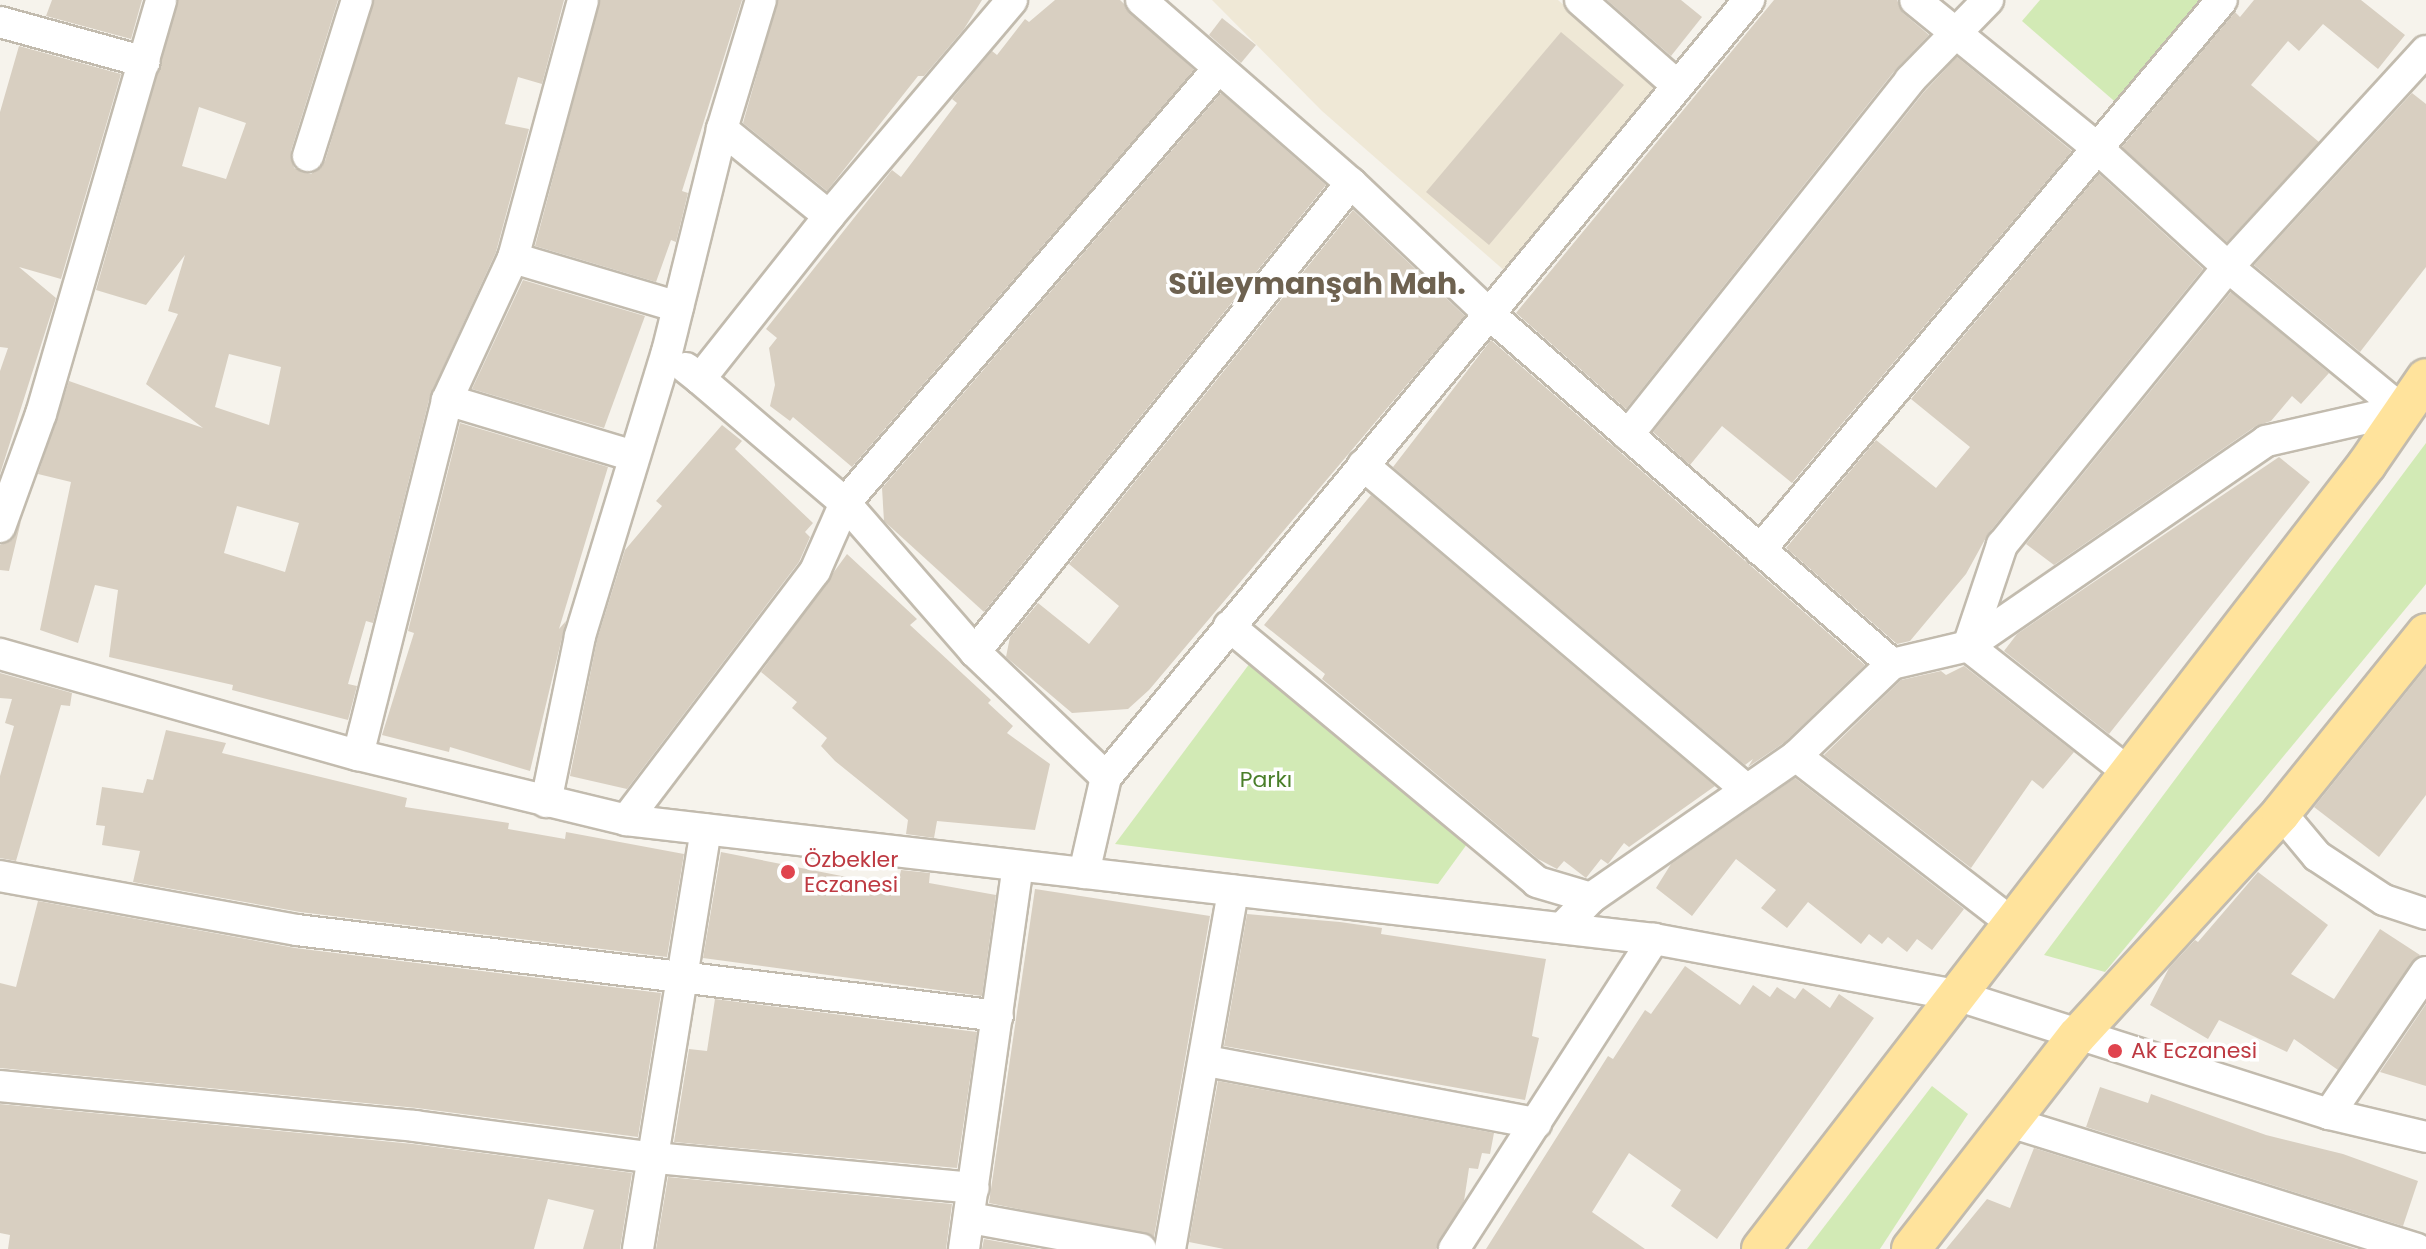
<!DOCTYPE html>
<html>
<head>
<meta charset="utf-8">
<style>
	body { margin:0 }
	#map { position:relative; width:2426px; height:1249px; overflow:hidden; background:#f6f3ec; font-family:Poppins,sans-serif }
	div>[style] { position:absolute }
	[style*='--x'] { left:calc(var(--x)*1px); top:calc(var(--y)*1px); width:calc(var(--w)*1px); rotate:calc(var(--a)*1deg) }
	.education>* { inset:0; background:#efe8d6 }
	.green>* { inset:0; background:#d2eab5 }
	.building>* { inset:0; background:#d8cfc1 }
	.roads { filter:drop-shadow(2px 0 #c2bbae) drop-shadow(-2px 0 #c2bbae) drop-shadow(0 2px #c2bbae) drop-shadow(0 -2px #c2bbae) }
	.minor>* { height:30px; margin:-15px; padding:0 15px; transform-origin:15px; border-radius:15px; background:#fff }
	.major>* { height:38px; margin:-19px; padding:0 19px; transform-origin:19px; border-radius:19px; background:#ffe39c }
	.dots>* { width:22px; height:22px; translate:-50% -50%; box-sizing:border-box; border:4px solid #fff; border-radius:50% }
	span { translate:-50% -50%; white-space:nowrap; text-align:center; line-height:1.15; -webkit-text-stroke:7px #fff; paint-order:stroke }
	.park-label { font-size:22px; color:#4a7f2a }
	.health-label { font-size:22px; color:#be3a42 }
	.left { translate:0 -50%; text-align:left }
	.district-label { font-size:30px; color:#6e6250; font-weight:700 }
</style>
</head>
<body>
<div id="map">
	<div class="education">
		<div style="clip-path:polygon(1212px 0,1558px 0,1663px 93px,1506px 272px,1322px 111px)"></div>
	</div>
	<div class="green">
		<div style="clip-path:polygon(2040px 0,2212px 0,2120px 106px,2022px 21px)"></div>
		<div style="clip-path:polygon(2426px 443px,2426px 584px,2105px 972px,2044px 955px)"></div>
		<div style="clip-path:polygon(1250px 663px,1470px 840px,1438px 884px,1115px 844px)"></div>
		<div style="clip-path:polygon(1932px 1086px,1968px 1114px,1880px 1249px,1807px 1249px)"></div>
	</div>
	<div class="building">
		<div style="clip-path:polygon(52px 0,142px 0,131px 39px,46px 16px)"></div>
		<div style="clip-path:polygon(evenodd,178px 0,338px 0,291px 151px,294px 168px,311px 174px,325px 161px,374px 0,564px 0,542px 84px,518px 77px,505px 124px,529px 129px,496px 252px,430px 396px,373px 623px,366px 621px,348px 684px,357px 686px,348px 720px,232px 690px,233px 685px,109px 657px,118px 590px,95px 585px,78px 643px,40px 630px,71px 482px,38px 474px,69px 381px,203px 428px,146px 384px,178px 314px,168px 311px,185px 255px,146px 305px,96px 290px,178px 0,199px 107px,246px 123px,226px 179px,182px 166px,199px 107px,178px 0,229px 354px,281px 367px,269px 425px,215px 407px,229px 354px,178px 0,237px 506px,299px 523px,285px 572px,224px 553px,237px 506px)"></div>
		<div style="clip-path:polygon(600px 0,742px 0,682px 191px,688px 193px,676px 242px,671px 240px,656px 282px,535px 246px)"></div>
		<div style="clip-path:polygon(778px 0,982px 0,964px 29px,924px 76px,918px 76px,827px 191px,743px 123px)"></div>
		<div style="clip-path:polygon(1055px 0,1120px 0,1194px 70px,852px 467px,793px 417px,790px 421px,770px 406px,775px 385px,769px 348px,777px 338px,766px 329px,892px 170px,901px 177px,957px 103px,952px 99px,992px 51px,997px 55px,1025px 19px,1029px 22px)"></div>
		<div style="clip-path:polygon(1607px 0,1681px 0,1702px 17px,1671px 56px)"></div>
		<div style="clip-path:polygon(1774px 0,1897px 0,1903px 13px,1929px 35px,1896px 69px,1626px 409px,1516px 313px)"></div>
		<div style="clip-path:polygon(2254px 0,2361px 0,2405px 35px,2378px 69px,2323px 24px,2299px 51px,2288px 41px,2251px 85px,2319px 142px,2227px 242px,2122px 147px,2235px 12px,2240px 17px)"></div>
		<div style="clip-path:polygon(1222px 18px,1256px 45px,1241px 63px,1209px 35px)"></div>
		<div style="clip-path:polygon(1561px 32px,1624px 85px,1489px 245px,1426px 192px)"></div>
		<div style="clip-path:polygon(19px 46px,121px 74px,61px 279px,19px 267px,56px 298px,0 474px,0 371px,8px 348px,0 347px,0 112px)"></div>
		<div style="clip-path:polygon(1957px 57px,2072px 151px,1792px 483px,1722px 426px,1690px 465px,1653px 432px,1924px 92px)"></div>
		<div style="clip-path:polygon(1221px 93px,1326px 185px,984px 612px,884px 521px,882px 488px)"></div>
		<div style="clip-path:polygon(2412px 93px,2426px 104px,2426px 267px,2360px 352px,2254px 265px)"></div>
		<div style="clip-path:polygon(2099px 174px,2203px 269px,1988px 534px,1966px 574px,1910px 641px,1897px 644px,1786px 548px,1876px 440px,1936px 488px,1970px 447px,1911px 399px)"></div>
		<div style="clip-path:polygon(1353px 210px,1465px 316px,1149px 690px,1128px 709px,1072px 713px,1006px 657px,1010px 637px,1038px 603px,1089px 644px,1119px 606px,1069px 564px)"></div>
		<div style="clip-path:polygon(523px 280px,645px 316px,604px 428px,472px 389px)"></div>
		<div style="clip-path:polygon(2231px 292px,2329px 373px,2301px 404px,2292px 396px,2271px 421px,2256px 426px,2054px 565px,2026px 544px)"></div>
		<div style="clip-path:polygon(1491px 340px,1865px 665px,1785px 742px,1748px 767px,1753px 759px,1745px 765px,1393px 467px)"></div>
		<div style="clip-path:polygon(460px 423px,608px 467px,559px 629px,566px 621px,530px 771px,450px 747px,449px 752px,382px 735px,414px 633px,408px 631px)"></div>
		<div style="clip-path:polygon(722px 425px,742px 441px,735px 449px,813px 523px,805px 532px,810px 537px,799px 562px,627px 789px,570px 776px,597px 640px,625px 550px,662px 506px,656px 501px)"></div>
		<div style="clip-path:polygon(2279px 457px,2310px 482px,2109px 734px,2004px 651px,2017px 634px)"></div>
		<div style="clip-path:polygon(1371px 495px,1715px 786px,1629px 847px,1624px 843px,1608px 864px,1601px 859px,1586px 878px,1564px 861px,1557px 869px,1538px 859px,1322px 679px,1325px 674px,1264px 625px)"></div>
		<div style="clip-path:polygon(21px 521px,9px 571px,0 570px,0 545px,12px 540px)"></div>
		<div style="clip-path:polygon(847px 554px,917px 619px,910px 625px,991px 700px,988px 703px,1013px 726px,1007px 733px,1050px 764px,1035px 830px,937px 821px,934px 838px,906px 834px,908px 820px,835px 761px,821px 746px,827px 738px,792px 708px,797px 702px,761px 672px)"></div>
		<div style="clip-path:polygon(1964px 666px,2074px 752px,2043px 789px,2032px 780px,1971px 868px,1824px 755px,1901px 680px,1941px 671px,1946px 675px)"></div>
		<div style="clip-path:polygon(2426px 668px,2426px 795px,2379px 857px,2314px 807px)"></div>
		<div style="clip-path:polygon(0 673px,72px 693px,70px 706px,61px 705px,16px 861px,0 858px,0 776px,14px 726px,5px 723px,12px 699px,0 698px)"></div>
		<div style="clip-path:polygon(166px 730px,226px 743px,222px 753px,407px 798px,405px 807px,509px 823px,508px 829px,565px 839px,566px 832px,684px 854px,667px 957px,300px 912px,133px 882px,140px 851px,102px 845px,105px 826px,96px 825px,102px 787px,143px 793px,147px 779px,153px 780px)"></div>
		<div style="clip-path:polygon(1795px 778px,1964px 909px,1932px 950px,1917px 939px,1907px 952px,1888px 937px,1882px 944px,1869px 934px,1861px 944px,1808px 902px,1787px 928px,1761px 908px,1776px 890px,1736px 859px,1692px 916px,1656px 888px,1671px 864px)"></div>
		<div style="clip-path:polygon(721px 852px,862px 880px,898px 884px,901px 870px,930px 873px,929px 883px,996px 895px,982px 996px,703px 958px)"></div>
		<div style="clip-path:polygon(2258px 872px,2328px 925px,2291px 974px,2334px 999px,2380px 929px,2420px 955px,2338px 1070px,2294px 1039px,2287px 1052px,2219px 1020px,2208px 1039px,2150px 1005px,2169px 968px,2195px 940px,2198px 942px)"></div>
		<div style="clip-path:polygon(1035px 889px,1210px 916px,1154px 1237px,989px 1203px)"></div>
		<div style="clip-path:polygon(38px 901px,295px 948px,661px 993px,638px 1137px,417px 1108px,0 1068px,0 983px,16px 987px)"></div>
		<div style="clip-path:polygon(1247px 914px,1340px 922px,1382px 928px,1381px 934px,1546px 959px,1532px 1036px,1539px 1038px,1525px 1100px,1224px 1046px)"></div>
		<div style="clip-path:polygon(1685px 966px,1740px 1005px,1753px 985px,1770px 997px,1777px 987px,1795px 999px,1803px 988px,1830px 1008px,1839px 994px,1874px 1018px,1717px 1239px,1671px 1206px,1681px 1190px,1629px 1153px,1592px 1212px,1645px 1249px,1486px 1249px,1608px 1056px,1613px 1059px,1645px 1010px,1651px 1014px)"></div>
		<div style="clip-path:polygon(715px 999px,977px 1032px,957px 1168px,674px 1142px,689px 1049px,707px 1051px)"></div>
		<div style="clip-path:polygon(2426px 1004px,2426px 1086px,2380px 1072px)"></div>
		<div style="clip-path:polygon(1218px 1081px,1494px 1133px,1490px 1154px,1482px 1153px,1478px 1169px,1469px 1168px,1464px 1201px,1436px 1249px,1224px 1249px,1189px 1242px)"></div>
		<div style="clip-path:polygon(2100px 1087px,2148px 1103px,2151px 1094px,2266px 1135px,2343px 1154px,2418px 1181px,2403px 1226px,2086px 1127px)"></div>
		<div style="clip-path:polygon(0 1104px,413px 1144px,632px 1173px,620px 1249px,583px 1249px,594px 1210px,548px 1199px,534px 1249px,8px 1249px,10px 1235px,0 1233px)"></div>
		<div style="clip-path:polygon(2034px 1148px,2357px 1249px,1946px 1249px,1987px 1199px,2010px 1208px)"></div>
		<div style="clip-path:polygon(668px 1177px,952px 1204px,946px 1249px,656px 1249px)"></div>
		<div style="clip-path:polygon(984px 1239px,1040px 1249px,982px 1249px)"></div>
	</div>
	<div class="roads">
		<div class="minor">
			<div style="--x:1141;--y:0;--w:279;--a:41.1"></div>
			<div style="--x:1351;--y:183;--w:189;--a:43.5"></div>
			<div style="--x:1488;--y:313;--w:535;--a:40.98"></div>
			<div style="--x:1580;--y:0;--w:130;--a:41.3"></div>
			<div style="--x:0;--y:22;--w:150;--a:15.4"></div>
			<div style="--x:722;--y:129;--w:138;--a:39.1"></div>
			<div style="--x:308;--y:156;--w:164;--a:-72.6"></div>
			<div style="--x:513;--y:258;--w:172;--a:16.5"></div>
			<div style="--x:686;--y:368;--w:18;--a:38"></div>
			<div style="--x:700;--y:379;--w:208;--a:-51.6"></div>
			<div style="--x:829;--y:216;--w:283;--a:-49.7"></div>
			<div style="--x:700;--y:379;--w:191;--a:40.5"></div>
			<div style="--x:845;--y:503;--w:198;--a:48.9"></div>
			<div style="--x:975;--y:652;--w:181;--a:43.7"></div>
			<div style="--x:447;--y:400;--w:195;--a:16.7"></div>
			<div style="--x:1628;--y:435;--w:453;--a:-51.5"></div>
			<div style="--x:1910;--y:80;--w:112;--a:-45.7"></div>
			<div style="--x:1363;--y:465;--w:503;--a:40.24"></div>
			<div style="--x:0;--y:527;--w:120;--a:-70.1"></div>
			<div style="--x:41;--y:414;--w:431;--a:-73.8"></div>
			<div style="--x:1760;--y:550;--w:718;--a:-49.97"></div>
			<div style="--x:1229;--y:626;--w:400;--a:39.7"></div>
			<div style="--x:1537;--y:882;--w:56;--a:16.5"></div>
			<div style="--x:975;--y:652;--w:601;--a:-51.28"></div>
			<div style="--x:0;--y:654;--w:372;--a:15.8"></div>
			<div style="--x:358;--y:755;--w:276;--a:13.6"></div>
			<div style="--x:626;--y:820;--w:1035;--a:6.6"></div>
			<div style="--x:1654;--y:939;--w:307;--a:10.5"></div>
			<div style="--x:1956;--y:995;--w:392;--a:17.7"></div>
			<div style="--x:2329;--y:1114;--w:100;--a:13.3"></div>
			<div style="--x:358;--y:755;--w:366;--a:-75.9"></div>
			<div style="--x:447;--y:400;--w:157;--a:-65.1"></div>
			<div style="--x:513;--y:258;--w:267;--a:-74.8"></div>
			<div style="--x:1796;--y:756;--w:273;--a:37.7"></div>
			<div style="--x:2128;--y:772;--w:204;--a:-141.8"></div>
			<div style="--x:1968;--y:646;--w:107;--a:-71.4"></div>
			<div style="--x:2002;--y:545;--w:358;--a:-50.9"></div>
			<div style="--x:2228;--y:267;--w:293;--a:-47.5"></div>
			<div style="--x:546;--y:802;--w:169;--a:-78.4"></div>
			<div style="--x:580;--y:636;--w:297;--a:-73"></div>
			<div style="--x:667;--y:352;--w:230;--a:-76.1"></div>
			<div style="--x:722;--y:129;--w:135;--a:-73.2"></div>
			<div style="--x:2281;--y:813;--w:56;--a:50.1"></div>
			<div style="--x:2317;--y:856;--w:80;--a:33.3"></div>
			<div style="--x:2384;--y:900;--w:44;--a:18.4"></div>
			<div style="--x:626;--y:820;--w:313;--a:-52.8"></div>
			<div style="--x:815;--y:571;--w:74;--a:-66.2"></div>
			<div style="--x:845;--y:503;--w:572;--a:-49.32"></div>
			<div style="--x:1084;--y:873;--w:98;--a:-77.1"></div>
			<div style="--x:1106;--y:777;--w:1009;--a:-50.39"></div>
			<div style="--x:0;--y:876;--w:302;--a:10.3"></div>
			<div style="--x:297;--y:930;--w:706;--a:6.99"></div>
			<div style="--x:1562;--y:928;--w:42;--a:-46"></div>
			<div style="--x:1591;--y:898;--w:249;--a:-34.7"></div>
			<div style="--x:1796;--y:756;--w:133;--a:-43.8"></div>
			<div style="--x:1892;--y:664;--w:78;--a:-13.3"></div>
			<div style="--x:1968;--y:646;--w:362;--a:-34.5"></div>
			<div style="--x:2266;--y:441;--w:139;--a:-12.8"></div>
			<div style="--x:2402;--y:410;--w:225;--a:-140.6"></div>
			<div style="--x:2228;--y:267;--w:178;--a:-137.7"></div>
			<div style="--x:2096;--y:147;--w:233;--a:-140.9"></div>
			<div style="--x:1207;--y:1061;--w:335;--a:10.7"></div>
			<div style="--x:0;--y:1086;--w:417;--a:5.5"></div>
			<div style="--x:415;--y:1126;--w:243;--a:7.6"></div>
			<div style="--x:656;--y:1158;--w:319;--a:5.4"></div>
			<div style="--x:2329;--y:1114;--w:172;--a:-55.7"></div>
			<div style="--x:2013;--y:1123;--w:423;--a:17.3"></div>
			<div style="--x:970;--y:1218;--w:174;--a:10.3"></div>
			<div style="--x:638;--y:1249;--w:425;--a:-80.8"></div>
			<div style="--x:964;--y:1249;--w:386;--a:-82"></div>
			<div style="--x:1170;--y:1249;--w:364;--a:-80"></div>
			<div style="--x:1454;--y:1249;--w:369;--a:-57.2"></div>
		</div>
		<div class="major">
			<div style="--x:1761;--y:1249;--w:992;--a:-52.33"></div>
			<div style="--x:2367;--y:464;--w:104;--a:-55.5"></div>
			<div style="--x:1911;--y:1249;--w:270;--a:-52.1"></div>
			<div style="--x:2077;--y:1036;--w:302;--a:-47.5"></div>
			<div style="--x:2281;--y:813;--w:231;--a:-51.1"></div>
		</div>
	</div>
	<div class="dots">
		<div style="left:788px;top:872px;background:#e0444e"></div>
		<div style="left:2115px;top:1051px;background:#e0444e"></div>
	</div>
	<div class="park-label">
		<span style="left:1266px;top:780px">Parkı</span>
	</div>
	<div class="health-label">
		<span class="left" style="left:804px;top:872px">Özbekler<br>Eczanesi</span>
		<span class="left" style="left:2131px;top:1051px">Ak Eczanesi</span>
	</div>
	<div class="district-label">
		<span style="left:1317px;top:284px">Süleymanşah Mah.</span>
	</div>
</div>
</body>
</html>
